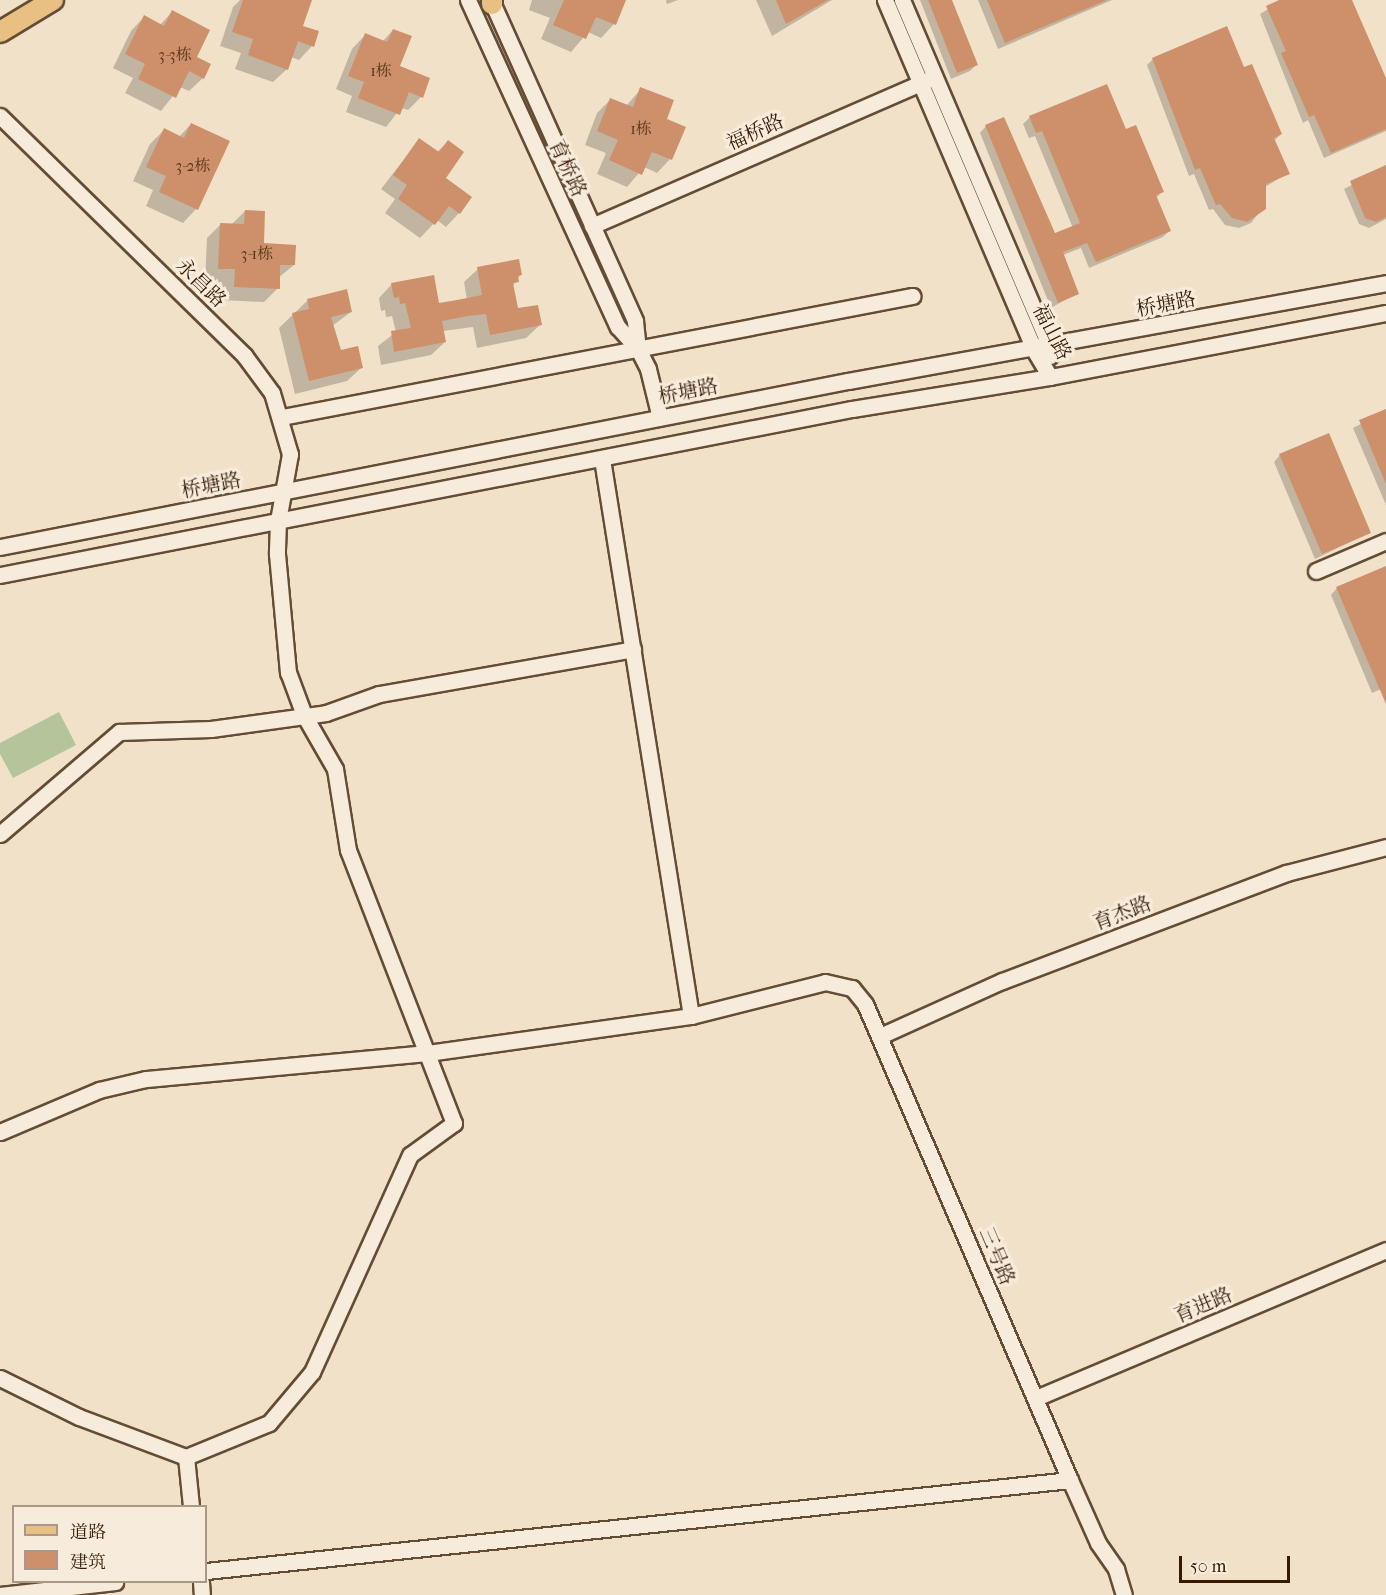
<!DOCTYPE html>
<html>
<head>
<meta charset="utf-8">
<style>
	body { margin:0 }
	#map { position:relative; width:1386px; height:1595px; overflow:hidden; background:#f2e1c9; font-family:"IM FELL French Canon","Noto Serif SC",serif }
	div>[style] { position:absolute }
	[style*='--x'] { left:calc(var(--x)*1px); top:calc(var(--y)*1px); width:calc(var(--w)*1px); rotate:calc(var(--a)*1deg) }
	.green>* { inset:0; background:#b4c49b }
	.shadow>* { inset:0; background:#0003 }
	.building>* { inset:0; background:#cd906b }
	.roads { filter:drop-shadow(2px 0 #644c35) drop-shadow(-2px 0 #644c35) drop-shadow(0 2px #644c35) drop-shadow(0 -2px #644c35) }
	.minor>* { height:15px; margin:-7.5px; padding:0 7.5px; transform-origin:7.5px; border-radius:7.5px; background:#f7ecdc }
	.major>* { height:20px; margin:-10px; padding:0 10px; transform-origin:10px; border-radius:10px; background:#e9c084 }
	span { translate:-50% -50%; white-space:nowrap; text-align:center; line-height:1.15; -webkit-text-stroke:6px #f7ecdc; paint-order:stroke }
	.number-label { font-size:16px; color:#5b381e }
	.number-label span { -webkit-text-stroke-width:0 }
	.street-label { font-size:20px; color:#351b04 }
	.legend { position:absolute; left:12px; top:1505px; width:195px; height:78px; box-sizing:border-box; background:#f7ecdc; border:2px solid #a99886; margin:0; padding:8px 10px; list-style:none; font-size:18px; color:#351b04 }
	.legend li { display:flex; align-items:center; gap:12px; height:30px }
	.legend b { width:30px; border:2px solid #a99886 }
	.scale { position:absolute; left:1179px; top:1556px; width:111px; height:27px; box-sizing:border-box; border:3px solid #351b04; border-top:0; padding-left:8px; font-size:18px; line-height:21px; white-space:nowrap; color:#351b04; -webkit-text-stroke:4px #f7ecdc; paint-order:stroke }
</style>
</head>
<body>
<div id="map">
	<div class="green">
		<div style="clip-path:polygon(59px 712px,76px 745px,13px 778px,0 754px,0 743px)"></div>
	</div>
	<div class="shadow">
		<div style="clip-path:polygon(240px 0,311px 0,301px 27px,312px 46px,299px 60px,291px 57px,287px 69px,273px 82px,235px 69px,241px 53px,220px 46px,233px 7px)"></div>
		<div style="clip-path:polygon(532px 0,625px 0,614px 24px,601px 38px,588px 32px,571px 52px,541px 39px,550px 18px,529px 10px)"></div>
		<div style="clip-path:polygon(666px 0,678px 0,667px 4px)"></div>
		<div style="clip-path:polygon(756px 0,832px 0,772px 36px)"></div>
		<div style="clip-path:polygon(920px 0,950px 0,976px 65px,970px 71px,951px 79px)"></div>
		<div style="clip-path:polygon(978px 0,1112px 0,998px 49px)"></div>
		<div style="clip-path:polygon(1283px 0,1350px 0,1386px 82px,1386px 131px,1324px 158px,1308px 120px,1303px 123px,1260px 14px)"></div>
		<div style="clip-path:polygon(172px 12px,203px 78px,189px 91px,180px 87px,161px 111px,125px 93px,133px 78px,113px 68px,131px 31px,144px 17px,160px 25px)"></div>
		<div style="clip-path:polygon(393px 30px,398px 67px,421px 97px,408px 110px,401px 108px,386px 127px,346px 112px,352px 96px,336px 89px,352px 49px,365px 35px,382px 42px)"></div>
		<div style="clip-path:polygon(1153px 59px,1244px 69px,1281px 134px,1274px 141px,1288px 173px,1265px 187px,1266px 204px,1251px 223px,1239px 228px,1225px 225px,1213px 209px,1209px 210px,1194px 174px,1189px 176px,1147px 65px)"></div>
		<div style="clip-path:polygon(641px 89px,665px 120px,684px 128px,670px 159px,657px 173px,644px 167px,627px 187px,597px 174px,606px 153px,585px 145px,597px 113px,610px 100px,626px 106px)"></div>
		<div style="clip-path:polygon(1030px 117px,1125px 131px,1162px 192px,1156px 198px,1169px 231px,1163px 237px,1089px 268px,1081px 248px,1063px 255px,1077px 293px,1051px 308px,980px 133px,986px 126px,1054px 235px,1073px 228px,1035px 136px,1029px 138px,1023px 124px)"></div>
		<div style="clip-path:polygon(191px 124px,228px 142px,196px 209px,183px 223px,146px 206px,153px 190px,133px 181px,150px 144px,164px 130px,179px 137px)"></div>
		<div style="clip-path:polygon(419px 140px,437px 152px,448px 142px,444px 179px,459px 213px,446px 227px,437px 220px,420px 238px,385px 213px,395px 199px,381px 189px)"></div>
		<div style="clip-path:polygon(1386px 167px,1386px 219px,1369px 228px,1359px 224px,1344px 189px)"></div>
		<div style="clip-path:polygon(245px 211px,262px 245px,294px 265px,278px 278px,278px 288px,264px 302px,221px 300px,222px 282px,205px 282px,207px 238px,220px 225px,231px 225px)"></div>
		<div style="clip-path:polygon(478px 269px,521px 274px,512px 287px,517px 310px,540px 325px,526px 338px,477px 348px,473px 327px,443px 331px,445px 342px,431px 355px,381px 365px,378px 346px,396px 332px,392px 316px,386px 317px,385px 310px,381px 311px,379px 298px,392px 284px,438px 305px,467px 300px,464px 282px)"></div>
		<div style="clip-path:polygon(307px 301px,351px 312px,332px 326px,339px 352px,361px 368px,347px 381px,295px 394px,279px 328px)"></div>
		<div style="clip-path:polygon(1386px 411px,1386px 505px,1353px 428px)"></div>
		<div style="clip-path:polygon(1280px 455px,1369px 533px,1315px 559px,1274px 462px)"></div>
		<div style="clip-path:polygon(1386px 570px,1386px 687px,1372px 693px,1331px 595px,1337px 588px)"></div>
	</div>
	<div class="building">
		<div style="clip-path:polygon(243px 0,312px 0,303px 26px,319px 31px,314px 47px,298px 41px,288px 70px,248px 55px,253px 39px,232px 32px)"></div>
		<div style="clip-path:polygon(564px 0,626px 0,616px 25px,596px 17px,586px 39px,553px 25px)"></div>
		<div style="clip-path:polygon(776px 0,828px 0,786px 24px)"></div>
		<div style="clip-path:polygon(928px 0,952px 0,978px 65px,957px 73px)"></div>
		<div style="clip-path:polygon(987px 0,1107px 0,1005px 43px)"></div>
		<div style="clip-path:polygon(1279px 0,1352px 0,1386px 78px,1386px 129px,1331px 153px,1314px 115px,1309px 117px,1281px 53px,1286px 51px,1266px 6px)"></div>
		<div style="clip-path:polygon(172px 10px,210px 30px,197px 57px,211px 64px,204px 79px,189px 71px,176px 98px,138px 79px,145px 64px,125px 54px,144px 15px,164px 26px)"></div>
		<div style="clip-path:polygon(1227px 26px,1244px 67px,1252px 64px,1282px 134px,1274px 138px,1290px 174px,1266px 184px,1266px 209px,1247px 222px,1232px 218px,1220px 204px,1216px 205px,1200px 168px,1195px 170px,1152px 58px)"></div>
		<div style="clip-path:polygon(393px 29px,412px 36px,400px 66px,430px 78px,423px 98px,409px 92px,400px 115px,358px 98px,364px 82px,348px 76px,365px 33px,387px 42px)"></div>
		<div style="clip-path:polygon(1107px 84px,1126px 129px,1136px 125px,1164px 192px,1156px 195px,1171px 231px,1096px 262px,1087px 243px,1063px 252px,1079px 294px,1058px 303px,985px 125px,1004px 117px,1055px 233px,1080px 223px,1042px 131px,1036px 133px,1029px 116px)"></div>
		<div style="clip-path:polygon(640px 87px,674px 100px,667px 119px,686px 127px,672px 160px,652px 152px,642px 175px,609px 160px,618px 140px,597px 131px,610px 98px,633px 107px)"></div>
		<div style="clip-path:polygon(191px 123px,230px 141px,198px 210px,159px 192px,166px 176px,146px 167px,164px 128px,184px 138px)"></div>
		<div style="clip-path:polygon(419px 138px,439px 152px,448px 140px,464px 152px,446px 178px,472px 197px,460px 214px,449px 206px,435px 225px,398px 199px,407px 185px,393px 175px)"></div>
		<div style="clip-path:polygon(1386px 165px,1386px 217px,1376px 222px,1365px 218px,1350px 181px)"></div>
		<div style="clip-path:polygon(245px 210px,265px 211px,264px 243px,296px 245px,295px 265px,280px 265px,280px 289px,234px 287px,235px 269px,218px 269px,220px 223px,244px 224px)"></div>
		<div style="clip-path:polygon(519px 259px,522px 275px,518px 276px,519px 282px,513px 283px,518px 308px,538px 305px,542px 325px,490px 335px,486px 314px,468px 316px,442px 321px,446px 342px,394px 352px,391px 331px,411px 328px,405px 303px,400px 304px,399px 297px,394px 298px,391px 283px,434px 275px,439px 303px,457px 300px,482px 295px,477px 267px)"></div>
		<div style="clip-path:polygon(347px 289px,352px 312px,331px 317px,341px 350px,358px 346px,363px 368px,309px 381px,292px 313px,309px 309px,307px 299px)"></div>
		<div style="clip-path:polygon(1386px 409px,1386px 484px,1359px 420px)"></div>
		<div style="clip-path:polygon(1329px 433px,1371px 533px,1322px 554px,1279px 454px)"></div>
		<div style="clip-path:polygon(1386px 566px,1386px 704px,1336px 587px)"></div>
	</div>
	<div class="roads">
		<div class="minor">
			<div style="--x:468;--y:0;--w:360;--a:65.4"></div>
			<div style="--x:618;--y:327;--w:30;--a:48"></div>
			<div style="--x:638;--y:349;--w:22;--a:63"></div>
			<div style="--x:648;--y:369;--w:50;--a:76.2"></div>
			<div style="--x:491;--y:0;--w:352;--a:65.8"></div>
			<div style="--x:635;--y:321;--w:28;--a:84"></div>
			<div style="--x:885;--y:0;--w:380;--a:66.9"></div>
			<div style="--x:1034;--y:350;--w:31;--a:59"></div>
			<div style="--x:902;--y:0;--w:377;--a:66.9"></div>
			<div style="--x:1050;--y:347;--w:9;--a:90"></div>
			<div style="--x:0;--y:116;--w:342;--a:44.4"></div>
			<div style="--x:244;--y:355;--w:47;--a:53.6"></div>
			<div style="--x:272;--y:393;--w:64;--a:73.6"></div>
			<div style="--x:290;--y:454;--w:68;--a:100.2"></div>
			<div style="--x:278;--y:521;--w:33;--a:92"></div>
			<div style="--x:277;--y:554;--w:119;--a:84.7"></div>
			<div style="--x:288;--y:672;--w:46;--a:69.6"></div>
			<div style="--x:304;--y:715;--w:62;--a:60.1"></div>
			<div style="--x:335;--y:769;--w:82;--a:80.9"></div>
			<div style="--x:348;--y:850;--w:293;--a:68.8"></div>
			<div style="--x:454;--y:1123;--w:54;--a:144"></div>
			<div style="--x:410;--y:1155;--w:238;--a:114.3"></div>
			<div style="--x:312;--y:1372;--w:67;--a:130.1"></div>
			<div style="--x:269;--y:1423;--w:90;--a:157.7"></div>
			<div style="--x:186;--y:1457;--w:49;--a:84.2"></div>
			<div style="--x:592;--y:226;--w:365;--a:-23.5"></div>
			<div style="--x:282;--y:417;--w:642;--a:-10.87"></div>
			<div style="--x:602;--y:459;--w:564;--a:80.92"></div>
			<div style="--x:0;--y:547;--w:864;--a:-11.08"></div>
			<div style="--x:848;--y:381;--w:547;--a:-10.32"></div>
			<div style="--x:1316;--y:571;--w:76;--a:-23.2"></div>
			<div style="--x:0;--y:575;--w:868;--a:-11.03"></div>
			<div style="--x:852;--y:409;--w:201;--a:-9.2"></div>
			<div style="--x:1050;--y:377;--w:342;--a:-10.8"></div>
			<div style="--x:0;--y:834;--w:157;--a:-40.6"></div>
			<div style="--x:119;--y:732;--w:92;--a:-1.9"></div>
			<div style="--x:211;--y:729;--w:116;--a:-7.9"></div>
			<div style="--x:326;--y:713;--w:56;--a:-19.7"></div>
			<div style="--x:379;--y:694;--w:258;--a:-10"></div>
			<div style="--x:880;--y:1036;--w:134;--a:-24.3"></div>
			<div style="--x:1002;--y:981;--w:304;--a:-20.8"></div>
			<div style="--x:1286;--y:873;--w:103;--a:-14.6"></div>
			<div style="--x:0;--y:1132;--w:108;--a:-23"></div>
			<div style="--x:99;--y:1090;--w:48;--a:-13.2"></div>
			<div style="--x:146;--y:1079;--w:283;--a:-5.3"></div>
			<div style="--x:428;--y:1053;--w:266;--a:-8"></div>
			<div style="--x:691;--y:1016;--w:138;--a:-14.2"></div>
			<div style="--x:825;--y:982;--w:28;--a:13"></div>
			<div style="--x:852;--y:988;--w:21;--a:51"></div>
			<div style="--x:865;--y:1004;--w:518;--a:66.7"></div>
			<div style="--x:1070;--y:1480;--w:69;--a:66"></div>
			<div style="--x:1098;--y:1543;--w:32;--a:55"></div>
			<div style="--x:1116;--y:1569;--w:27;--a:73"></div>
			<div style="--x:0;--y:1378;--w:88;--a:26.3"></div>
			<div style="--x:79;--y:1417;--w:114;--a:20.5"></div>
			<div style="--x:1036;--y:1398;--w:380;--a:-22.9"></div>
			<div style="--x:206;--y:1571;--w:869;--a:-6.01"></div>
			<div style="--x:201;--y:1582;--w:13;--a:86"></div>
			<div style="--x:0;--y:1595;--w:116;--a:-6.4"></div>
		</div>
		<div class="major">
			<div style="--x:492;--y:0;--w:4;--a:90"></div>
			<div style="--x:0;--y:32;--w:62;--a:-31.1"></div>
		</div>
	</div>
	<div class="number-label">
		<span style="left:175px;top:55px">3-3栋</span>
		<span style="left:381px;top:71px">1栋</span>
		<span style="left:641px;top:129px">1栋</span>
		<span style="left:193px;top:166px">3-2栋</span>
		<span style="left:257px;top:254px">3-1栋</span>
	</div>
	<div class="street-label">
		<span style="left:755px;top:132px;rotate:-24deg">福桥路</span>
		<span style="left:568px;top:168px;rotate:65deg">育桥路</span>
		<span style="left:201px;top:283px;rotate:44deg">永昌路</span>
		<span style="left:1166px;top:304px;rotate:-11deg">桥塘路</span>
		<span style="left:1052px;top:332px;rotate:63deg">福山路</span>
		<span style="left:688px;top:391px;rotate:-11deg">桥塘路</span>
		<span style="left:211px;top:485px;rotate:-11deg">桥塘路</span>
		<span style="left:1122px;top:913px;rotate:-21deg">育杰路</span>
		<span style="left:997px;top:1256px;rotate:67deg">三号路</span>
		<span style="left:1203px;top:1305px;rotate:-23deg">育进路</span>
	</div>
	<ul class="legend">
	<li><b style="height:8px;background:#e9c084"></b>道路</li>
	<li><b style="height:16px;background:#cd906b"></b>建筑</li>
	</ul>
	<div class="scale">50 m</div>
</div>
</body>
</html>
